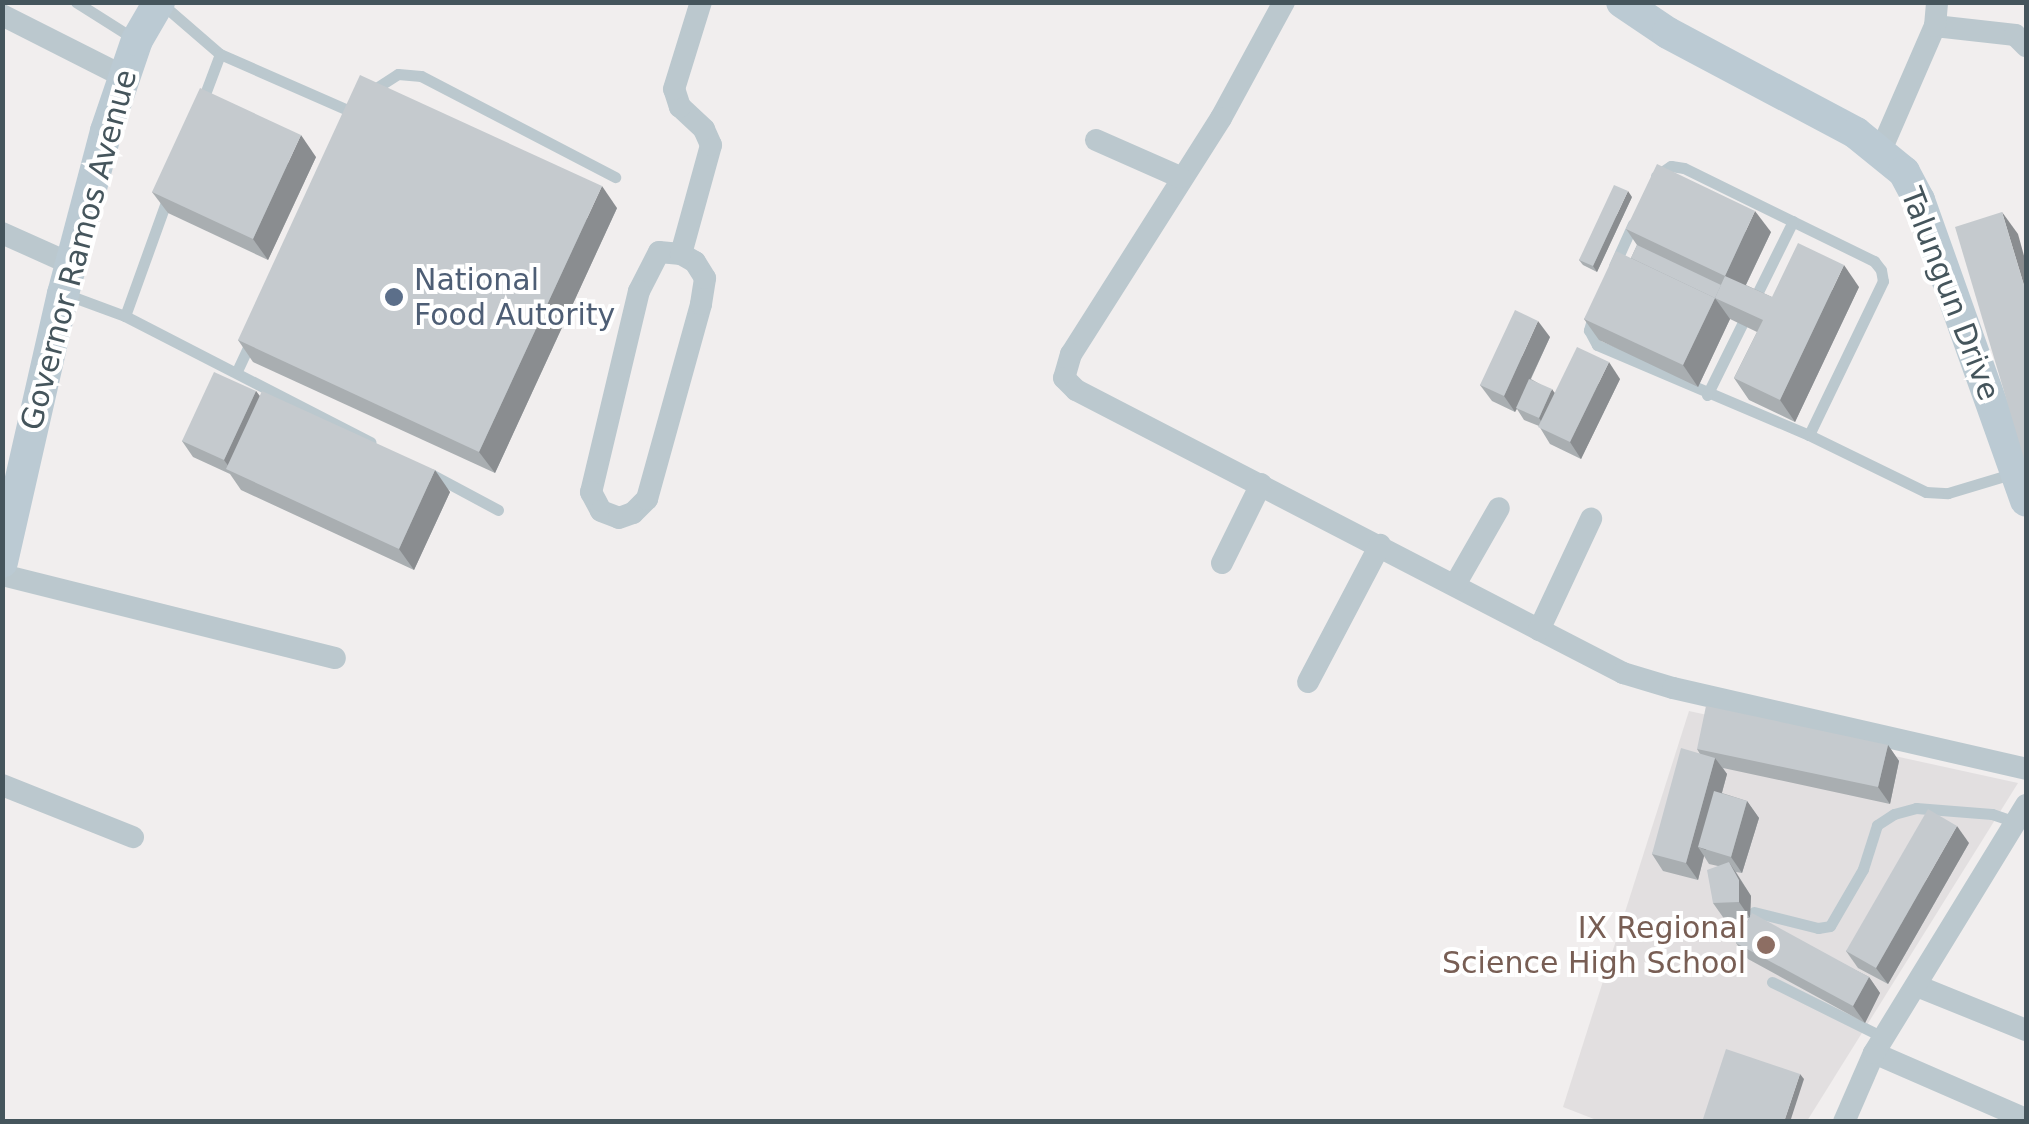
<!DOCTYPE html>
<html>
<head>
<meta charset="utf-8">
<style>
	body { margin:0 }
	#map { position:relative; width:2029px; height:1124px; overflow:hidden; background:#f1eeee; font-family:"DejaVu Sans",sans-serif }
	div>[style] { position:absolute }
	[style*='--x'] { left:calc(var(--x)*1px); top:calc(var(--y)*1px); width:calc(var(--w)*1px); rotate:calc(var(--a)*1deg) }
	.education>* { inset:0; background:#e2dfe0 }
	.lane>* { height:11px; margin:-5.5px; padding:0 5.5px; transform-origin:5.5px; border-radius:5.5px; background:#bbc8ce }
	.street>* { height:22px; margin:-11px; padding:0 11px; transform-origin:11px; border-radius:11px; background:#bbc8ce }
	.secondary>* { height:32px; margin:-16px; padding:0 16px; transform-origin:16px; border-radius:16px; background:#bbcad3 }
	.wall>* { inset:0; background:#a9aeb1 }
	.shaded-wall>* { inset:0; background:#8a8d90 }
	.building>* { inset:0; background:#c5cace }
	.dots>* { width:28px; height:28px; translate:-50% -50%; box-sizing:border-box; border:5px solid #fff; border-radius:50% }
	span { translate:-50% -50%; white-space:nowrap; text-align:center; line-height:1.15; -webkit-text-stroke:8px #fff; paint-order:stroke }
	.street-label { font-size:30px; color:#45555c }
	.service-label { font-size:30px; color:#4e5e75 }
	.left { translate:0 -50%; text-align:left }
	.education-label { font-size:30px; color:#785e54 }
	.right { translate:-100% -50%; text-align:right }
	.frame { position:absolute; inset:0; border:5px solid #45555c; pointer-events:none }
</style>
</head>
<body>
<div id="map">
	<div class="education">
		<div style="clip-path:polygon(1689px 711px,2018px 783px,1807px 1121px,1599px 1121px,1563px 1107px)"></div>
	</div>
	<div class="lane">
		<div style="--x:76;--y:2;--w:67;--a:32.3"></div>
		<div style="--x:162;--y:4;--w:77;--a:40.8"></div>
		<div style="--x:220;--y:54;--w:150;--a:23.7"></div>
		<div style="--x:370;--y:92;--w:33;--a:-33"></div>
		<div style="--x:398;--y:74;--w:23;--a:5"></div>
		<div style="--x:421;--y:76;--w:219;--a:27.5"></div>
		<div style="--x:202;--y:102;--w:51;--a:-69.4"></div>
		<div style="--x:1656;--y:176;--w:18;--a:-34"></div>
		<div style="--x:1671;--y:166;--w:13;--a:9"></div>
		<div style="--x:1684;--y:168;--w:212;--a:26.1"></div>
		<div style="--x:1874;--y:261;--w:11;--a:52"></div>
		<div style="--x:1881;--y:270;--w:11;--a:80"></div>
		<div style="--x:1883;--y:281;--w:171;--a:115.7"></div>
		<div style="--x:1614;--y:266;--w:46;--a:-65.7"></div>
		<div style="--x:68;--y:295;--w:61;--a:20.2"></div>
		<div style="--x:125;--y:316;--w:276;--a:27.2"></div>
		<div style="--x:125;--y:316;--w:130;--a:-70.2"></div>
		<div style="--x:1593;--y:316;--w:15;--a:106"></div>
		<div style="--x:1589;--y:330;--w:17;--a:62"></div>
		<div style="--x:1597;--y:345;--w:230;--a:23"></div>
		<div style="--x:1809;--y:435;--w:130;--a:26"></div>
		<div style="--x:1926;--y:492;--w:22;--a:3"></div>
		<div style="--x:1948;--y:493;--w:66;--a:-16.8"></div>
		<div style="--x:237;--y:371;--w:35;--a:-65"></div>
		<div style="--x:1707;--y:395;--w:194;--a:-63.7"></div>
		<div style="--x:431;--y:474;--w:76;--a:28.2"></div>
		<div style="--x:1754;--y:912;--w:66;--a:14"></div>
		<div style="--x:1818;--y:928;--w:12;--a:-9"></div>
		<div style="--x:1830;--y:926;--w:66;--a:-59.9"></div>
		<div style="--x:1863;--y:869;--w:46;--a:-72.3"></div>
		<div style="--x:1877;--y:825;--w:20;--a:-33"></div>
		<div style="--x:1894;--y:814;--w:23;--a:-15"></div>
		<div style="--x:1916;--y:808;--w:76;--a:4.5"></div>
		<div style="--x:1992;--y:814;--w:24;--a:19"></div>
		<div style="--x:1772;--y:982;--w:124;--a:26.4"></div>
	</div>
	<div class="street">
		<div style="--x:1284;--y:2;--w:132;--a:118.5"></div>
		<div style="--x:1221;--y:118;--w:280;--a:122.4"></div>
		<div style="--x:1071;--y:354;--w:25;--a:106"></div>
		<div style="--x:1064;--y:378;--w:17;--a:45"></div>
		<div style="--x:1076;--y:390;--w:616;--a:27.36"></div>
		<div style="--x:1623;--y:673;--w:52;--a:16.7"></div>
		<div style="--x:1673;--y:688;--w:362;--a:12.9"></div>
		<div style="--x:2;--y:15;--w:136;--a:26.8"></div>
		<div style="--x:1935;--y:26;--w:81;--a:6.4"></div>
		<div style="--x:2015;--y:35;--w:16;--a:45"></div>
		<div style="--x:1096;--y:140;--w:92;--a:23.8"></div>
		<div style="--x:1881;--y:150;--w:135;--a:-66.5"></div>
		<div style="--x:1935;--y:26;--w:24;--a:-85"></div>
		<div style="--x:2;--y:233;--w:76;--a:24.2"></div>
		<div style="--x:681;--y:254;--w:22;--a:-175"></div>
		<div style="--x:659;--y:252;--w:44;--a:117.1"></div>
		<div style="--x:639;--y:291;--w:207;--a:103.4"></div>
		<div style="--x:591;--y:492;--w:21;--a:62"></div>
		<div style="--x:601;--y:511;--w:19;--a:21"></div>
		<div style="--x:619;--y:518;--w:15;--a:-20"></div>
		<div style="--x:633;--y:513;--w:20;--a:-45"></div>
		<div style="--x:647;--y:499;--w:202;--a:-74.5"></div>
		<div style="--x:701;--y:304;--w:26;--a:-81"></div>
		<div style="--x:705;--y:278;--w:19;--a:-122"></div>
		<div style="--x:695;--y:262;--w:16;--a:-150"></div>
		<div style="--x:681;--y:254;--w:113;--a:-74.6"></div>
		<div style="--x:711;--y:145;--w:17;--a:-114"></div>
		<div style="--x:704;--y:129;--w:33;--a:-137"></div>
		<div style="--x:680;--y:107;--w:19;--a:-108"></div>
		<div style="--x:674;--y:89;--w:91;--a:-72.8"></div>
		<div style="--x:1222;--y:563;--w:88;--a:-63.7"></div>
		<div style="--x:2;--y:575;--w:343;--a:14"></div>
		<div style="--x:1456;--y:583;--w:86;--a:-60.2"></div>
		<div style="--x:1539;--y:630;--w:123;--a:-64.9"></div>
		<div style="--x:1308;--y:682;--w:155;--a:-62.3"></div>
		<div style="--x:2;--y:785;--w:141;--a:21.7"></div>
		<div style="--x:1917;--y:986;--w:118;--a:22"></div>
		<div style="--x:1874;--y:1053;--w:166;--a:23.5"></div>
		<div style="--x:1844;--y:1122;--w:75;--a:-66.5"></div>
		<div style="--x:1874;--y:1053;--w:291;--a:-58.5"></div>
	</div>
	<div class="secondary">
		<div style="--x:1622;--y:2;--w:55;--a:34"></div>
		<div style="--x:1668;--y:33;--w:213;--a:28"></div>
		<div style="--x:1856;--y:133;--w:62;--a:39.1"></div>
		<div style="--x:1904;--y:172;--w:32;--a:62"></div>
		<div style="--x:1919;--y:200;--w:319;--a:70.4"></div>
		<div style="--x:2;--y:562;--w:275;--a:-77.2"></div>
		<div style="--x:63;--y:294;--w:169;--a:-75.2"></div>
		<div style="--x:106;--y:131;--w:96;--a:-71.2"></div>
		<div style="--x:137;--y:40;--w:44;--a:-59.9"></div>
	</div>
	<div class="wall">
		<div style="clip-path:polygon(316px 157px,268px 260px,168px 213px,152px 192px)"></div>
		<div style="clip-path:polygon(1632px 197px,1597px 272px,1583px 265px,1579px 260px)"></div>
		<div style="clip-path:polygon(617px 208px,495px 473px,253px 362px,238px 340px)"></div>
		<div style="clip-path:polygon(1626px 229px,1771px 232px,1746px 285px,1772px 297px,1859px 287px,1795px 422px,1749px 400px,1734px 378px,1757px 332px,1730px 319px,1698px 387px,1599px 340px,1584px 319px,1631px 258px,1637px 245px)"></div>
		<div style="clip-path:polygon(1550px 337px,1531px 379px,1555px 393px,1620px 379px,1581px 459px,1550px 444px,1539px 426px,1524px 420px,1517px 409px,1515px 412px,1492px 401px,1480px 385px)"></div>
		<div style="clip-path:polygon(256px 391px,260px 396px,450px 492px,414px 570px,241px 490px,230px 474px,193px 457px,182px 441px)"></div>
		<div style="clip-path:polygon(1888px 745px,1899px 761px,1890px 804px,1723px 768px,1727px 774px,1722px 793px,1747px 801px,1759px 818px,1742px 873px,1736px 872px,1751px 896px,1750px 916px,1869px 977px,1880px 993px,1865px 1023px,1748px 959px,1736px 943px,1749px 918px,1725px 920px,1713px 903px,1718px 866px,1709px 864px,1704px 856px,1698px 880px,1663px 871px,1652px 854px,1700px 754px,1697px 749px)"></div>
		<div style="clip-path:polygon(1969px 843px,1888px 984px,1858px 968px,1846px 951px)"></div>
	</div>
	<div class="shaded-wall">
		<div style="clip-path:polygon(301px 135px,316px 157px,268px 260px,253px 239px)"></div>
		<div style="clip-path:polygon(602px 186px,617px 208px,495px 473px,479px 452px)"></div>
		<div style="clip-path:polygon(1628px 191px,1632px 197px,1597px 272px,1593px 266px)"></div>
		<div style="clip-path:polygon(1755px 211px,1771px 232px,1740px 297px,1725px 276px)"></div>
		<div style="clip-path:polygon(2002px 212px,2018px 234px,2026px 263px,2026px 292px)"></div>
		<div style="clip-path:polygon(1844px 265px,1859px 287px,1795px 422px,1780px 400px)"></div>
		<div style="clip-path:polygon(1715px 298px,1730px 319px,1698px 387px,1683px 365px)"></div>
		<div style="clip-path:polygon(1538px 321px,1550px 337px,1515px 412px,1504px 396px)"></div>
		<div style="clip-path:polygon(1609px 362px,1620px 379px,1581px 459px,1570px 442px)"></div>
		<div style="clip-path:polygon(1552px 389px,1560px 401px,1547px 430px,1539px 418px)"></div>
		<div style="clip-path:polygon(256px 391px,267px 407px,232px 471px,224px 460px)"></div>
		<div style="clip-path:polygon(435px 470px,450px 492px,414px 570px,399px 549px)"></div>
		<div style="clip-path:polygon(1888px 745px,1899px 761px,1890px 804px,1878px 787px)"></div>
		<div style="clip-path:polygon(1715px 758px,1727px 774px,1706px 850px,1698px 847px,1704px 856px,1698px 880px,1686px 863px)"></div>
		<div style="clip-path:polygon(1747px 801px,1759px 818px,1742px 873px,1731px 857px)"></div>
		<div style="clip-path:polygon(1957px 826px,1969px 843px,1888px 984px,1876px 968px)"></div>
		<div style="clip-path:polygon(1729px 862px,1751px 896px,1750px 918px,1739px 902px)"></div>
		<div style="clip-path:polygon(1869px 977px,1880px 993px,1865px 1023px,1853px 1006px)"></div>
		<div style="clip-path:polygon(1800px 1074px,1804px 1079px,1790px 1122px,1784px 1122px)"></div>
	</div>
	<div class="building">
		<div style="clip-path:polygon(360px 75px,602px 186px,479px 452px,238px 340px)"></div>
		<div style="clip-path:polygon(200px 88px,301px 135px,253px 239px,152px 192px)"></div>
		<div style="clip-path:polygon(1657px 164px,1755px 211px,1725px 276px,1772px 297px,1798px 243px,1844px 265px,1780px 400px,1734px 378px,1763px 320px,1715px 298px,1725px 276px,1626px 229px)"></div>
		<div style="clip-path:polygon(1614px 185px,1628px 191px,1593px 266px,1579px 260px)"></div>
		<div style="clip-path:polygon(2002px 212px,2026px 292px,2026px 465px,1955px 227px)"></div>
		<div style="clip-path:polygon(1637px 245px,1721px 285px,1715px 298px,1631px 258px)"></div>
		<div style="clip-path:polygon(1616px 251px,1715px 298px,1683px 365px,1584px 319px)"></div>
		<div style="clip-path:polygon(1515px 310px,1538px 321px,1504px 396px,1480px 385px)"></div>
		<div style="clip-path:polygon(1577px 347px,1609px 362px,1570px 442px,1538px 427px)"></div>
		<div style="clip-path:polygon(214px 372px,256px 391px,224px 460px,182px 441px)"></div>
		<div style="clip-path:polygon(1529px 379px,1552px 389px,1539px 418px,1516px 408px)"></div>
		<div style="clip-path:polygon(262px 391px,435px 470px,399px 549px,226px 469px)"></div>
		<div style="clip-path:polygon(1706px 706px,1888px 745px,1878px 787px,1697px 749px)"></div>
		<div style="clip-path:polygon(1681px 748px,1715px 758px,1686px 863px,1652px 854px)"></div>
		<div style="clip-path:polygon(1714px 791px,1747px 801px,1731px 857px,1698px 847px)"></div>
		<div style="clip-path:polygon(1928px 809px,1957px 826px,1876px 968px,1846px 951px)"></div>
		<div style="clip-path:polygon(1729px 862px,1739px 880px,1739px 902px,1713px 903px,1707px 870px)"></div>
		<div style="clip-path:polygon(1752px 913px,1869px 977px,1853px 1006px,1736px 943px)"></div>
		<div style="clip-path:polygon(1726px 1049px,1800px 1074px,1784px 1122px,1702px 1122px)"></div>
	</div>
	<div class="dots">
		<div style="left:394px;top:297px;background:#5c6f8a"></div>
		<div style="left:1766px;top:945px;background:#8d6e63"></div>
	</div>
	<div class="street-label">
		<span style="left:79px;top:250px;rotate:-75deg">Governor Ramos Avenue</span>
		<span style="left:1950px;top:294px;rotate:69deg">Talungun Drive</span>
	</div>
	<div class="service-label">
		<span class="left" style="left:414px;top:297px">National<br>Food Autority</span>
	</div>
	<div class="education-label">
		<span class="right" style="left:1746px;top:945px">IX Regional<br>Science High School</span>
	</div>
	<div class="frame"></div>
</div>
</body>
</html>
